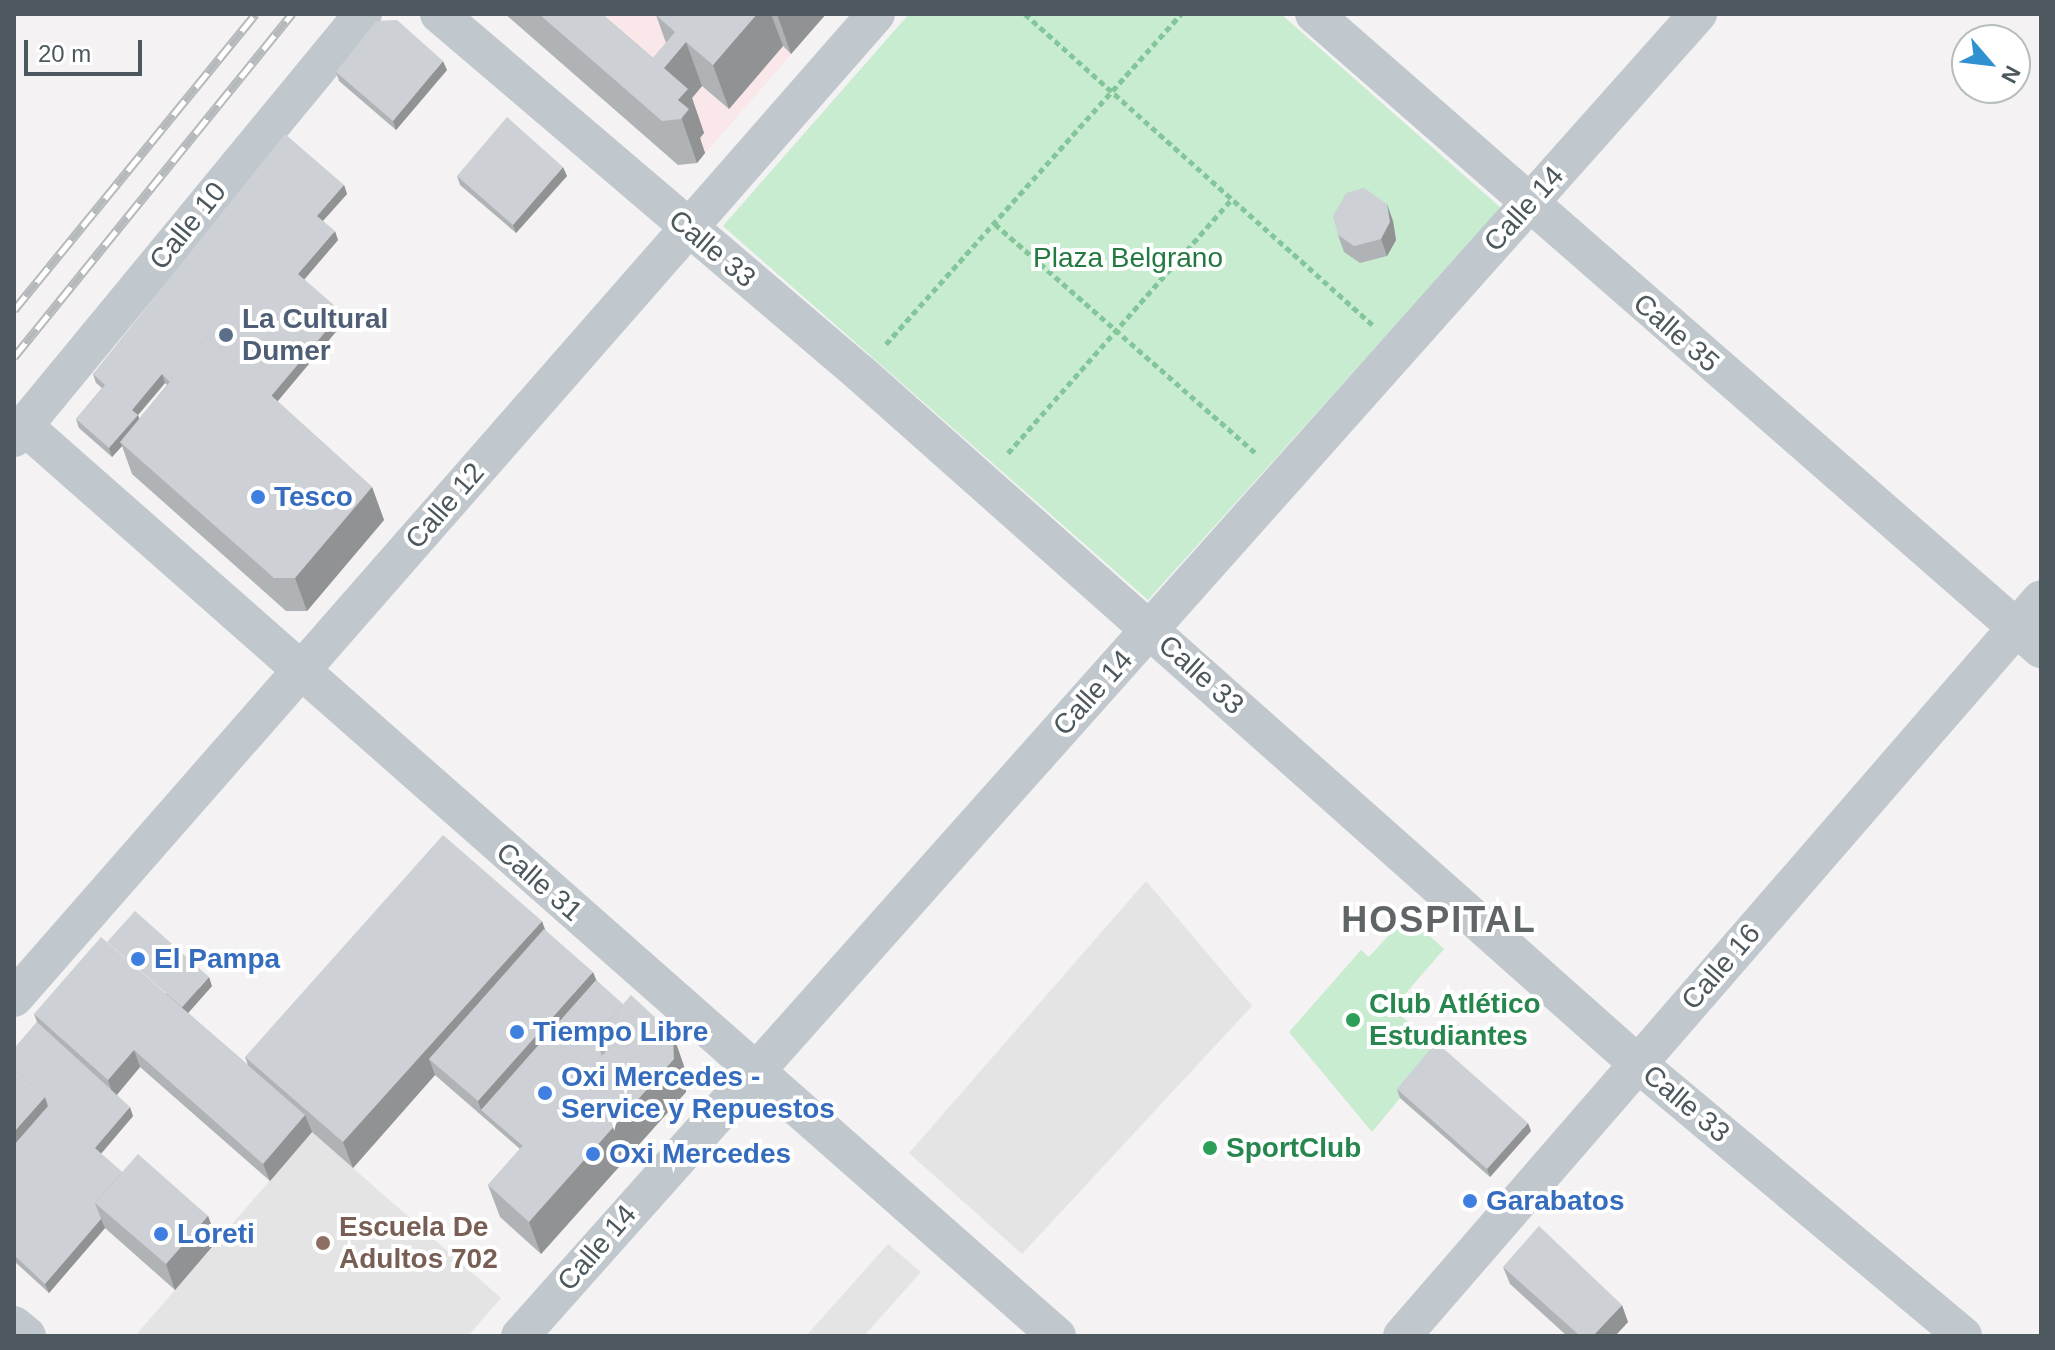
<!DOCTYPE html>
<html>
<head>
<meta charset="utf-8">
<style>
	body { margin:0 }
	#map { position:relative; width:2055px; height:1350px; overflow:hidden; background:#f4f2f3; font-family:Helvetica,sans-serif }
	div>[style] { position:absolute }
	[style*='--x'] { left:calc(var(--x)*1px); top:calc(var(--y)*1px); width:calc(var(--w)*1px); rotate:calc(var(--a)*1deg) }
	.education>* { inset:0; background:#e5e4e4 }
	.medical>* { inset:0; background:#f9e7e9 }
	.green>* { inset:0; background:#c7eccf }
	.path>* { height:5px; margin-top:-2.5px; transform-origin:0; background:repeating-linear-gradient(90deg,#83c69a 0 6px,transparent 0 10px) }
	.minor>* { height:38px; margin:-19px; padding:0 19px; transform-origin:19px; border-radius:19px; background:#c0c8cd }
	.rail>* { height:9px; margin-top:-4.5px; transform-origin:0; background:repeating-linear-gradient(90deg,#fff 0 18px,#b5b9bb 0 36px); box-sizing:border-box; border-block:2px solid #b5b9bb }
	.wall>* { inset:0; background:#b0b3b6 }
	.shaded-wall>* { inset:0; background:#909294 }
	.building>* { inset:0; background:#cdd0d4 }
	.dots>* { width:22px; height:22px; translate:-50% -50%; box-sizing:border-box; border:4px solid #fff; border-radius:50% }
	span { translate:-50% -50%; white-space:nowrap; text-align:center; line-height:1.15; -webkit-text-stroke:8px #fff; paint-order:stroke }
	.street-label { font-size:28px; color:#4c585e }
	.park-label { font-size:28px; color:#237940 }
	.service-label { font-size:28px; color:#4e5e75; font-weight:700 }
	.left { translate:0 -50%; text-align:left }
	.shop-label { font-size:28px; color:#366cbe; font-weight:700 }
	.leisure-label { font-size:28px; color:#27864d; font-weight:700 }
	.education-label { font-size:28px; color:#785e54; font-weight:700 }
	.district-label { font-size:36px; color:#5f6466; font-weight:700; letter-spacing:2px }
	.frame { position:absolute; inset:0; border:16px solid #4c585e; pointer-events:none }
	.north { position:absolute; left:1951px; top:24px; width:80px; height:80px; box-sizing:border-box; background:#fff; border:2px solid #b7bcbf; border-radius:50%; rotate:118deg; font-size:22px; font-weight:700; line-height:32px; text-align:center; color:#4c585e }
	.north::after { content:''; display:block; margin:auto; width:28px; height:36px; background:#3091d1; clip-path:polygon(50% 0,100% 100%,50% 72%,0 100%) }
	.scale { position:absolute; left:24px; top:40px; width:118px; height:36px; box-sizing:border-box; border:4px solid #4c585e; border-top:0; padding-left:10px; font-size:24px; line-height:28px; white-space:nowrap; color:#4c585e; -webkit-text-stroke:6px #fff; paint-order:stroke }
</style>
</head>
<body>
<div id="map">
	<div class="education">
		<div style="clip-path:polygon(1146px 881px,1252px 1006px,1022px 1254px,909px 1153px)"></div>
		<div style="clip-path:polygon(312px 1132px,501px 1298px,468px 1336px,135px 1336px)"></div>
		<div style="clip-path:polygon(888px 1244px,921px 1272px,864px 1336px,806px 1336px)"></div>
	</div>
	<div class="medical">
		<div style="clip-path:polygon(505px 14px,826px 14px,697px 163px,678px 165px)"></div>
	</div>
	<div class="green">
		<div style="clip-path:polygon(909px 14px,1281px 14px,1501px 208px,1148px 600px,723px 226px)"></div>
		<div style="clip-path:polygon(1407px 915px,1444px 949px,1393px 1008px,1439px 1051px,1372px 1132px,1289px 1032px,1361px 950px,1369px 957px)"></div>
	</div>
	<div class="path">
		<div style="--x:1025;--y:14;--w:467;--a:41.8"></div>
		<div style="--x:995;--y:224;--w:349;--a:41.3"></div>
		<div style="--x:886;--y:344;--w:443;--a:-48.2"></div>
		<div style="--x:1008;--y:453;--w:339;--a:-48.6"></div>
	</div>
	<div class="minor">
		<div style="--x:439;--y:14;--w:553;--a:40.46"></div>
		<div style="--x:860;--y:373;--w:1039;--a:41.61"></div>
		<div style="--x:1637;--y:1063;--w:425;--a:39.9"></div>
		<div style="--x:1314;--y:14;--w:965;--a:41.14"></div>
		<div style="--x:24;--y:426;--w:1377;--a:41.38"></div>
		<div style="--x:14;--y:438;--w:549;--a:-50.54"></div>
		<div style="--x:14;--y:998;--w:1308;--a:-48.78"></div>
		<div style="--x:14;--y:1325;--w:17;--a:40"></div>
		<div style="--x:520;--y:1336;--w:1771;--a:-48.3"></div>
		<div style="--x:1402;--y:1336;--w:975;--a:-49.07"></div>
	</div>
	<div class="rail">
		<div style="--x:14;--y:310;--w:382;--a:-50.8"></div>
		<div style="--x:14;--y:357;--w:442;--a:-51"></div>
	</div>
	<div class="wall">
		<div style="clip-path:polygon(505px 14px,602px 14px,653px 58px,666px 43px,656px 15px,656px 14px,826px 14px,791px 54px,783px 46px,729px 109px,702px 86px,692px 98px,704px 133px,700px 138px,705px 153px,697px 163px,678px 165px)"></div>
		<div style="clip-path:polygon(447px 70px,396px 130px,339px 81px,336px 72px)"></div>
		<div style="clip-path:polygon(457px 176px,567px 176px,516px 233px,460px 185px)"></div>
		<div style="clip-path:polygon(evenodd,344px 185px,347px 194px,323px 221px,338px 240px,304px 280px,345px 321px,277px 401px,372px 487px,384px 520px,307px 611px,286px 611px,132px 474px,122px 446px,112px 457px,79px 428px,76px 419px,102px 388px,96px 383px,93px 374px,344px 185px,165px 383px,167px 385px,139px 419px,138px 415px,165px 383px)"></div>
		<div style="clip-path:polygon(1393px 221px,1396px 240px,1387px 256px,1360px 263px,1344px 252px,1338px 235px)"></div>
		<div style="clip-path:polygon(544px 929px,684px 1066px,686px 1092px,541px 1254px,500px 1217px,488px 1185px,520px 1149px,435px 1075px,353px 1168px,312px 1132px,270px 1181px,140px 1067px,117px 1095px,133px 1116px,101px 1154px,122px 1172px,208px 1216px,217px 1241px,175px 1290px,105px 1228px,49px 1293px,14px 1261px,14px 1049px,37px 1022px,34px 1014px,212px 986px,188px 1013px,248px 1065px,245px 1057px)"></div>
		<div style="clip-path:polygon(1397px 1089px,1531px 1131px,1490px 1177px,1400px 1098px)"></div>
		<div style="clip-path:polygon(1503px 1267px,1628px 1322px,1615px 1336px,1567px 1336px,1510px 1284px)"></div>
	</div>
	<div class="shaded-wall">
		<div style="clip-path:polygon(757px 14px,771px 14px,783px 46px,729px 109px,713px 65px)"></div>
		<div style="clip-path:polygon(777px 14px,826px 14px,791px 54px)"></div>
		<div style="clip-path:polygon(686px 42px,702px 86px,692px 98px,704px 133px,700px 138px,705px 153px,697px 163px,664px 68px)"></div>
		<div style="clip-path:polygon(443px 61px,447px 70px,396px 130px,393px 121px)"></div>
		<div style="clip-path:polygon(563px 167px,567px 176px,516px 233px,513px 225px)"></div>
		<div style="clip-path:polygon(344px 185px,347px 194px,320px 224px,317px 216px)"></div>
		<div style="clip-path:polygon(1387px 204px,1393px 221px,1396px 240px,1387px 256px,1381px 239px)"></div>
		<div style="clip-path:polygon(335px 231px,338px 240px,301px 283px,298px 274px)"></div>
		<div style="clip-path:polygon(342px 312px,345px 321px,267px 414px,264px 405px)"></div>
		<div style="clip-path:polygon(162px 374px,165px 383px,138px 415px,141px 424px,120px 442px,122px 446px,112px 457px,109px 448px,132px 410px)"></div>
		<div style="clip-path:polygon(372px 487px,384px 520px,307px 611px,295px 578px)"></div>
		<div style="clip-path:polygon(542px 921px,551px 946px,429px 1059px,435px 1075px,353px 1168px,343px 1142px)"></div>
		<div style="clip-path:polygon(593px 972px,600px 989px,481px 1110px,484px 1118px,478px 1101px)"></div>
		<div style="clip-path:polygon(209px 977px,212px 986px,182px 1020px,179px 1011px)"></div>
		<div style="clip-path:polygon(673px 1034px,684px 1066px,686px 1092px,541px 1254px,529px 1222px)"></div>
		<div style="clip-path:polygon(134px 1050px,140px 1067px,114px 1098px,108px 1080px)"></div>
		<div style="clip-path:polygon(45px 1097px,51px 1115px,14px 1157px,14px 1132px)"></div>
		<div style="clip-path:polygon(130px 1107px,133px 1116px,98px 1157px,95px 1148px)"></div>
		<div style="clip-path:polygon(305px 1115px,312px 1132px,270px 1181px,263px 1164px)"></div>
		<div style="clip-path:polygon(1528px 1123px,1531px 1131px,1490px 1177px,1487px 1169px)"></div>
		<div style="clip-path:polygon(208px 1216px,217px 1241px,175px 1290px,166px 1264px)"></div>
		<div style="clip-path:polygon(101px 1219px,105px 1228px,49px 1293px,45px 1284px)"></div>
		<div style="clip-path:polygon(1622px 1305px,1628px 1322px,1615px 1336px,1593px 1336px)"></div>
	</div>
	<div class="building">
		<div style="clip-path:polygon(539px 14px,602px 14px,653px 58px,675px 32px,656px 15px,656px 14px,757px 14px,713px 65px,686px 42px,664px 68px,688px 89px,678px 100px,689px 109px,681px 119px,662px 121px)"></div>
		<div style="clip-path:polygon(397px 20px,443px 61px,393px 121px,336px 72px,376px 21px)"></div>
		<div style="clip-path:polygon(507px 117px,563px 167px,513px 225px,457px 176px)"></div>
		<div style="clip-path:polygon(285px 134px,344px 185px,317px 216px,335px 231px,298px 274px,342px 312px,271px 396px,207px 337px,170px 382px,162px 374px,132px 410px,138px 415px,109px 448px,76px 419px,105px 385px,93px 374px)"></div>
		<div style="clip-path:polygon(1364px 188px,1387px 204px,1390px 222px,1381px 239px,1354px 246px,1338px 235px,1333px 216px,1346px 193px)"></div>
		<div style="clip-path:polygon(207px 337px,372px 487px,295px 578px,274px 578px,120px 442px)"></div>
		<div style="clip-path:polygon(443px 835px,542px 921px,343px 1142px,245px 1057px)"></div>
		<div style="clip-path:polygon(135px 911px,209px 977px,182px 1007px,107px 942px)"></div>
		<div style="clip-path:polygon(544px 929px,593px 972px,478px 1101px,429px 1059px)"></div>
		<div style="clip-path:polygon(101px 937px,305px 1115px,263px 1164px,134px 1050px,108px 1080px,34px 1014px)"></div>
		<div style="clip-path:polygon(596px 980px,623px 1004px,595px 1036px,602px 1056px,523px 1146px,481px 1110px)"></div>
		<div style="clip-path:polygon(631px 995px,673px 1034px,674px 1059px,529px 1222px,488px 1185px,609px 1048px,595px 1036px)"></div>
		<div style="clip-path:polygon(37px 1022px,130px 1107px,95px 1148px,122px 1172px,95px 1203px,101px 1219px,45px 1284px,14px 1255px,14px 1145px,48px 1106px,45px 1097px,14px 1069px,14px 1049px)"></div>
		<div style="clip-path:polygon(1436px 1042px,1528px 1123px,1487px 1169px,1397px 1089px)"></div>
		<div style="clip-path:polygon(14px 1069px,45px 1097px,14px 1132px)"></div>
		<div style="clip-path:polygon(138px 1154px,208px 1216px,166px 1264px,95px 1203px)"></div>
		<div style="clip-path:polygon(1539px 1226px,1622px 1305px,1593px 1336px,1580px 1336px,1503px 1267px)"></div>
	</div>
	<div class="dots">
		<div style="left:226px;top:335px;background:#5c6f8a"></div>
		<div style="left:258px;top:497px;background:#3f7fe0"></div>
		<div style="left:138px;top:959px;background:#3f7fe0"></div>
		<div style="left:1353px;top:1020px;background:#2e9e5b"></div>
		<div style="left:517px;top:1032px;background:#3f7fe0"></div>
		<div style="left:545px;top:1093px;background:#3f7fe0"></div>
		<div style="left:1210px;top:1148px;background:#2e9e5b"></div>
		<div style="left:593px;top:1154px;background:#3f7fe0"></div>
		<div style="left:1470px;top:1201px;background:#3f7fe0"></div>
		<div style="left:161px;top:1234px;background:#3f7fe0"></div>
		<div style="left:323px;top:1243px;background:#8d6e63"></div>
	</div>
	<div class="street-label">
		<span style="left:1524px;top:209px;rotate:-48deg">Calle 14</span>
		<span style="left:188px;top:226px;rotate:-51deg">Calle 10</span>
		<span style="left:712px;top:249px;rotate:40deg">Calle 33</span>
		<span style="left:1676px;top:333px;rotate:41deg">Calle 35</span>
		<span style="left:445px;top:506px;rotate:-49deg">Calle 12</span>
		<span style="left:1201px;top:675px;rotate:42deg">Calle 33</span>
		<span style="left:1093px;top:693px;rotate:-48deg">Calle 14</span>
		<span style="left:539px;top:882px;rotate:41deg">Calle 31</span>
		<span style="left:1721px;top:967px;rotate:-49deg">Calle 16</span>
		<span style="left:1686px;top:1104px;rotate:40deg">Calle 33</span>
		<span style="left:597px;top:1248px;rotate:-49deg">Calle 14</span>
	</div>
	<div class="park-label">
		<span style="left:1128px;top:258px">Plaza Belgrano</span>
	</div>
	<div class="service-label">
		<span class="left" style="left:242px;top:335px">La Cultural<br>Dumer</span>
	</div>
	<div class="shop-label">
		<span class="left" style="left:274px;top:497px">Tesco</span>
		<span class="left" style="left:154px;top:959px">El Pampa</span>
		<span class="left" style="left:533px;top:1032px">Tiempo Libre</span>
		<span class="left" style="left:561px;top:1093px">Oxi Mercedes -<br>Service y Repuestos</span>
		<span class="left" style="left:609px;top:1154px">Oxi Mercedes</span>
		<span class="left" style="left:1486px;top:1201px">Garabatos</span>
		<span class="left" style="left:177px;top:1234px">Loreti</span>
	</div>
	<div class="leisure-label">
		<span class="left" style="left:1369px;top:1020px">Club Atlético<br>Estudiantes</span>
		<span class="left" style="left:1226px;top:1148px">SportClub</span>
	</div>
	<div class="education-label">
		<span class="left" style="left:339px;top:1243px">Escuela De<br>Adultos 702</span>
	</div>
	<div class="district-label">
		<span style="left:1439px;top:920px">HOSPITAL</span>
	</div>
	<div class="frame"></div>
	<div class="north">N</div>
	<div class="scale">20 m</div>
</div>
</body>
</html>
